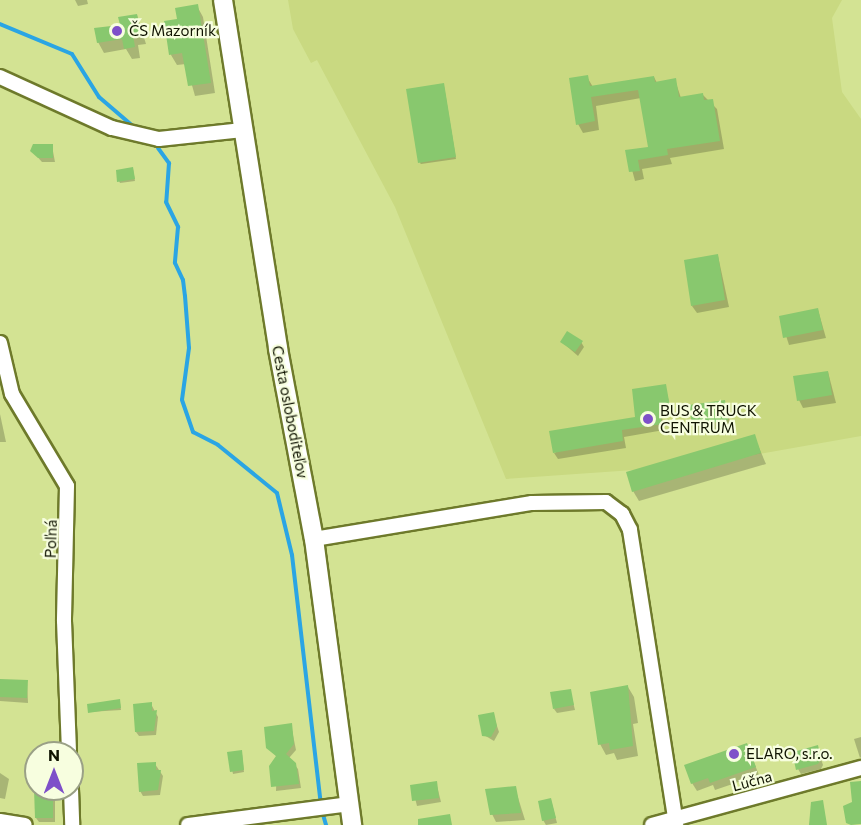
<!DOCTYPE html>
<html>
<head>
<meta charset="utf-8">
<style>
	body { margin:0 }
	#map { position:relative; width:861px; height:825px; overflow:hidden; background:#d3e393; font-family:Commissioner,sans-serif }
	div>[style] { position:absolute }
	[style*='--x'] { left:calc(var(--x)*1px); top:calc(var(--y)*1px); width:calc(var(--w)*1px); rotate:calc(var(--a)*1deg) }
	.built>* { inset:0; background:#c9d981 }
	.shadow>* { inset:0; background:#0003 }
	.stream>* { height:4px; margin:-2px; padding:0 2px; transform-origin:2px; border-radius:2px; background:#2aa5e4 }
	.building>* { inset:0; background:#88c86e }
	.roads { filter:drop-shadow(2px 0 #6e7a2b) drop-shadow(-2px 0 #6e7a2b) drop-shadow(0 2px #6e7a2b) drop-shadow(0 -2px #6e7a2b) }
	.minor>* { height:14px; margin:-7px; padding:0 7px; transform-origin:7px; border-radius:7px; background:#fff }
	.major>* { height:18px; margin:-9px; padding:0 9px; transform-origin:9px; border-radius:9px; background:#fff }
	.dots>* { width:16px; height:16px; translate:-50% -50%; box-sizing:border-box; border:3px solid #f7fedf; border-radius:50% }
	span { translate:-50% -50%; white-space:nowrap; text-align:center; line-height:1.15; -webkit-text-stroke:4.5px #f7fedf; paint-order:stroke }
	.poi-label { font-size:15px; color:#0f1300 }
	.left { translate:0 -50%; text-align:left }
	.street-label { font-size:15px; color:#0f1300 }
	.north { position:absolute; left:24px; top:741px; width:60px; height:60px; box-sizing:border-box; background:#f7fedf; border:2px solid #9aa086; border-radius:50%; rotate:0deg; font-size:16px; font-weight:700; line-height:24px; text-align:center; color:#0f1300 }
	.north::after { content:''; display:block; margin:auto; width:21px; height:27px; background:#7e50c9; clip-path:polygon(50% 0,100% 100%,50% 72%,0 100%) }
</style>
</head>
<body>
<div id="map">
	<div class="built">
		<div style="clip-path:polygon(288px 0,842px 0,832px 18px,842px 92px,861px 119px,861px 436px,691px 466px,506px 479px,395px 207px,317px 60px,311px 63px,293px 29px)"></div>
	</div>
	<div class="shadow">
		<div style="clip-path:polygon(87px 0,88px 4px,78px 6px,75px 0)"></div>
		<div style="clip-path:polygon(197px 6px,203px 17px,215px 93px,195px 96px,186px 64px,177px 65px,171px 55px,179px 20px)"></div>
		<div style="clip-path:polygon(137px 15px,146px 44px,138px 45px,140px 58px,132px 59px,126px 49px,104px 53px,98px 42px)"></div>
		<div style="clip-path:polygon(587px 77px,593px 87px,654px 77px,657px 83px,675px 80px,681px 98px,702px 94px,717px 109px,724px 149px,670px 158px,672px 164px,642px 169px,644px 179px,635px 181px,627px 151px,650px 148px,641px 98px,596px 106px,599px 130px,583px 133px,578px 124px)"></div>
		<div style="clip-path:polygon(444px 86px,456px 159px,421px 164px,420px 163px)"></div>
		<div style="clip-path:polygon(52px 146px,55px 162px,42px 162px,32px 151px)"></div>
		<div style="clip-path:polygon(133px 169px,135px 181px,120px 183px,119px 181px)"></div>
		<div style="clip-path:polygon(718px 256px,729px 307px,697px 313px,692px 306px)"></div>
		<div style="clip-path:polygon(818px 310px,826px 338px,789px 345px,780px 317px)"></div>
		<div style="clip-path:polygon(562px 342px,581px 342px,584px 347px,578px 356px)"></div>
		<div style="clip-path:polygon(828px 372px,836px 403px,803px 408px,799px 400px)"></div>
		<div style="clip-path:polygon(665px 386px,672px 414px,662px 416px,664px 430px,624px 437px,626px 448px,558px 459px,554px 453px,637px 418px)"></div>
		<div style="clip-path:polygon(724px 402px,732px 428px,698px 433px,694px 425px)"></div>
		<div style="clip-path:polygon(0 414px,6px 442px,0 442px)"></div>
		<div style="clip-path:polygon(754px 436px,766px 464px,639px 501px,633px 491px)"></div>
		<div style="clip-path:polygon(0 680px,27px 681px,28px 703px,0 701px)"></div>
		<div style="clip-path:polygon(628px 687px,634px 697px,638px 723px,633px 724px,638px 756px,617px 760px,614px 753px,606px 755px,600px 744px)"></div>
		<div style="clip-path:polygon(570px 690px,575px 710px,557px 713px,554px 709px)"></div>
		<div style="clip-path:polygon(120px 703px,121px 710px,89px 712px)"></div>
		<div style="clip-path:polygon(151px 704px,158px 717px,156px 735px,139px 736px,136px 732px)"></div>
		<div style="clip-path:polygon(493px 714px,499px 732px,494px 741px,484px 735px)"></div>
		<div style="clip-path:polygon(291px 725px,296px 750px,289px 758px,298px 769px,301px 788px,276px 791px,277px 757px,268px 747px)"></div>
		<div style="clip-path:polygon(861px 737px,861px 757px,860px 758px,854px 739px)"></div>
		<div style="clip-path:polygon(747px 745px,759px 775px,715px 790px,713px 785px,697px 791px,692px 783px)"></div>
		<div style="clip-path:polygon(817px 747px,823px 765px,821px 769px,801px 774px,798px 769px)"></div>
		<div style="clip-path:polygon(229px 754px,242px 754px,244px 772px,233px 774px)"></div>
		<div style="clip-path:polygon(155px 764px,163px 776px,160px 795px,143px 796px,140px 791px)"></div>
		<div style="clip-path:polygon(0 773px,9px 779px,5px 799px,0 798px)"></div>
		<div style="clip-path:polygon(436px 782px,441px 802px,417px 806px,412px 786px)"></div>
		<div style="clip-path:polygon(36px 785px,36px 789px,55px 790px,55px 822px,39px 822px,36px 818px)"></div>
		<div style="clip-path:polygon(515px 788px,525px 820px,496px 822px,492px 814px)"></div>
		<div style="clip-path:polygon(551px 800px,557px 823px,546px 825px,543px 820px)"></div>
	</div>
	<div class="stream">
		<div style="--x:0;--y:24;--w:78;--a:22.6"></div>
		<div style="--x:72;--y:54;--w:51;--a:57.9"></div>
		<div style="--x:99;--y:97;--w:48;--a:40.7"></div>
		<div style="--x:158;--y:148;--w:19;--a:54"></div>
		<div style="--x:169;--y:163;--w:39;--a:94"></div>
		<div style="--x:166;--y:202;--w:28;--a:64"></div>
		<div style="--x:178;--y:227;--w:36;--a:95"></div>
		<div style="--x:175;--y:263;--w:19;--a:65"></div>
		<div style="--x:183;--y:280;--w:16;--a:83"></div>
		<div style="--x:185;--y:296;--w:52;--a:85.6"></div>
		<div style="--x:189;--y:348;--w:52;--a:97.7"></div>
		<div style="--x:182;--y:400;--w:34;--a:71"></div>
		<div style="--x:193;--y:432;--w:28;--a:27"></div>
		<div style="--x:218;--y:445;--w:76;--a:39.1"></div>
		<div style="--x:277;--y:493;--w:64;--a:76.4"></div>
		<div style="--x:292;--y:555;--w:251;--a:83.4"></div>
		<div style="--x:322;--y:811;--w:15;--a:74"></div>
	</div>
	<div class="building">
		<div style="clip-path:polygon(198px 4px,211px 83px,188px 86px,182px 53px,169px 55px,164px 21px,177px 19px,175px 8px)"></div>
		<div style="clip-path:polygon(137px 14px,141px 34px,133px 35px,135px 47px,124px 49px,122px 39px,97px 43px,94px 28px,120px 25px,118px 17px)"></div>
		<div style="clip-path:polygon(588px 75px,590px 86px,654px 76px,655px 82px,676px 78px,679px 97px,703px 93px,704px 100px,713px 99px,720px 141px,667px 149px,668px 155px,638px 160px,640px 171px,629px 172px,625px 150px,648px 147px,638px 90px,591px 97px,595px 121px,576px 125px,569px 78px)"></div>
		<div style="clip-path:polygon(444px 83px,456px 157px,418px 163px,406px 89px)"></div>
		<div style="clip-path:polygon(33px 144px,53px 144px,53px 158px,38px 158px,30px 151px)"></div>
		<div style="clip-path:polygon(133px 167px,135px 179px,117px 182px,116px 170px)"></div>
		<div style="clip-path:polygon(718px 254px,725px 300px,691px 306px,684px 260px)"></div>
		<div style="clip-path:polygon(818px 308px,823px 330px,783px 338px,779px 316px)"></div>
		<div style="clip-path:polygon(567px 331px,583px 341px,575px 352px,560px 342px)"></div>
		<div style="clip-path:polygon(828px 371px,832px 395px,797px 401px,793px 376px)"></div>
		<div style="clip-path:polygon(666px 384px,670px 407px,659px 410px,662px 424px,622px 430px,623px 441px,553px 453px,549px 431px,635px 417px,632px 389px)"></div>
		<div style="clip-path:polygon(725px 400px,728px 420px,692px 426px,689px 405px)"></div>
		<div style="clip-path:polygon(755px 434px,761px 453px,632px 492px,626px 472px)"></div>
		<div style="clip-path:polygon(0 679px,28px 680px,27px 698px,0 697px)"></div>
		<div style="clip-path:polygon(628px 685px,633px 746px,610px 750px,609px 743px,598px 745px,590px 692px)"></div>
		<div style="clip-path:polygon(571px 689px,574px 705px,553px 709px,550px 692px)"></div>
		<div style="clip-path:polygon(120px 699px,121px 708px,88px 713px,87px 704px)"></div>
		<div style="clip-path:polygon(152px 702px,152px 711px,157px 710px,154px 731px,135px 732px,133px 704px)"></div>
		<div style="clip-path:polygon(494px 712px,497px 726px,491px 737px,482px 736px,478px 715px)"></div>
		<div style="clip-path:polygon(292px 723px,294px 744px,286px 754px,296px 763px,299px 784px,271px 787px,269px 766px,276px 756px,266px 748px,264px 727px)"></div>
		<div style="clip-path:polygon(747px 743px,756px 767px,710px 783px,708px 778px,691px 784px,684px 765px)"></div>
		<div style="clip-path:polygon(818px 745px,821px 759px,818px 764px,796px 770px,793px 756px,797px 751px)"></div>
		<div style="clip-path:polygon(242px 750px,244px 770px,230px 772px,227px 752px)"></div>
		<div style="clip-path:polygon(156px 762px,156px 770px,161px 770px,158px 790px,139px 792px,137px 763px)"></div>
		<div style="clip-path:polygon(437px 781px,439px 798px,412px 801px,410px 785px)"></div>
		<div style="clip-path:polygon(861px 781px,861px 824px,851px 825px,846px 823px,843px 806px,852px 802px,850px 782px)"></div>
		<div style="clip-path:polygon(516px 786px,521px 813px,490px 815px,485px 789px)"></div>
		<div style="clip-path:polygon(34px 789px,53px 789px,53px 818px,35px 818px)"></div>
		<div style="clip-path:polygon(551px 798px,556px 818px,542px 821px,538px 801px)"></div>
		<div style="clip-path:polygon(823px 800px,827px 825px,809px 825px,811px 802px)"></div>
		<div style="clip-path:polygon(450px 814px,452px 825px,418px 825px,418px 819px)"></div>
	</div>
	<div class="roads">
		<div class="minor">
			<div style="--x:0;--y:77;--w:123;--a:24.5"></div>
			<div style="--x:112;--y:128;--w:48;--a:13.2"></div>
			<div style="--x:159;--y:139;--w:84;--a:-6.1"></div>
			<div style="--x:0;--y:343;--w:52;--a:76.8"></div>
			<div style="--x:12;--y:394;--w:107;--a:59.1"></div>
			<div style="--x:67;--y:486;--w:135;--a:91.3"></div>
			<div style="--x:64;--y:621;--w:132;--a:87.8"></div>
			<div style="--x:314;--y:539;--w:221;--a:-9.4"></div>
			<div style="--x:532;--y:503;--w:74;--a:-0.8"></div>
			<div style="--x:606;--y:502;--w:20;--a:37"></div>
			<div style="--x:622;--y:514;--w:18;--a:63"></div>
			<div style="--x:630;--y:530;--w:299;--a:81.1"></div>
			<div style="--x:71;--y:789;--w:36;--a:88"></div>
			<div style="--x:0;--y:821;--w:25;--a:9"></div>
			<div style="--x:188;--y:825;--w:162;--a:-7.4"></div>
			<div style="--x:652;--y:825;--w:217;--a:-15.3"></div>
		</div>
		<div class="major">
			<div style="--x:223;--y:0;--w:353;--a:81"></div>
			<div style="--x:278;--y:349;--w:193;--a:79.3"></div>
			<div style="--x:314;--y:539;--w:289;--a:82.4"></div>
		</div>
	</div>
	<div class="dots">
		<div style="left:117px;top:31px;background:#7e50c9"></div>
		<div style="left:648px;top:419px;background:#7e50c9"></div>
		<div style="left:734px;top:754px;background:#7e50c9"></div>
	</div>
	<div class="poi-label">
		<span class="left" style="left:129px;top:31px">ČS Mazorník</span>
		<span class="left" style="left:660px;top:419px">BUS &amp; TRUCK<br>CENTRUM</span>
		<span class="left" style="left:746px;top:754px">ELARO, s.r.o.</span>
	</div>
	<div class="street-label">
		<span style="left:290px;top:412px;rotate:79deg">Cesta osloboditeľov</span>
		<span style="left:51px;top:539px;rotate:-88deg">Poľná</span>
		<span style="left:752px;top:781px;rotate:-15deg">Lúčna</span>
	</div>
	<div class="north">N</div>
</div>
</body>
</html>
